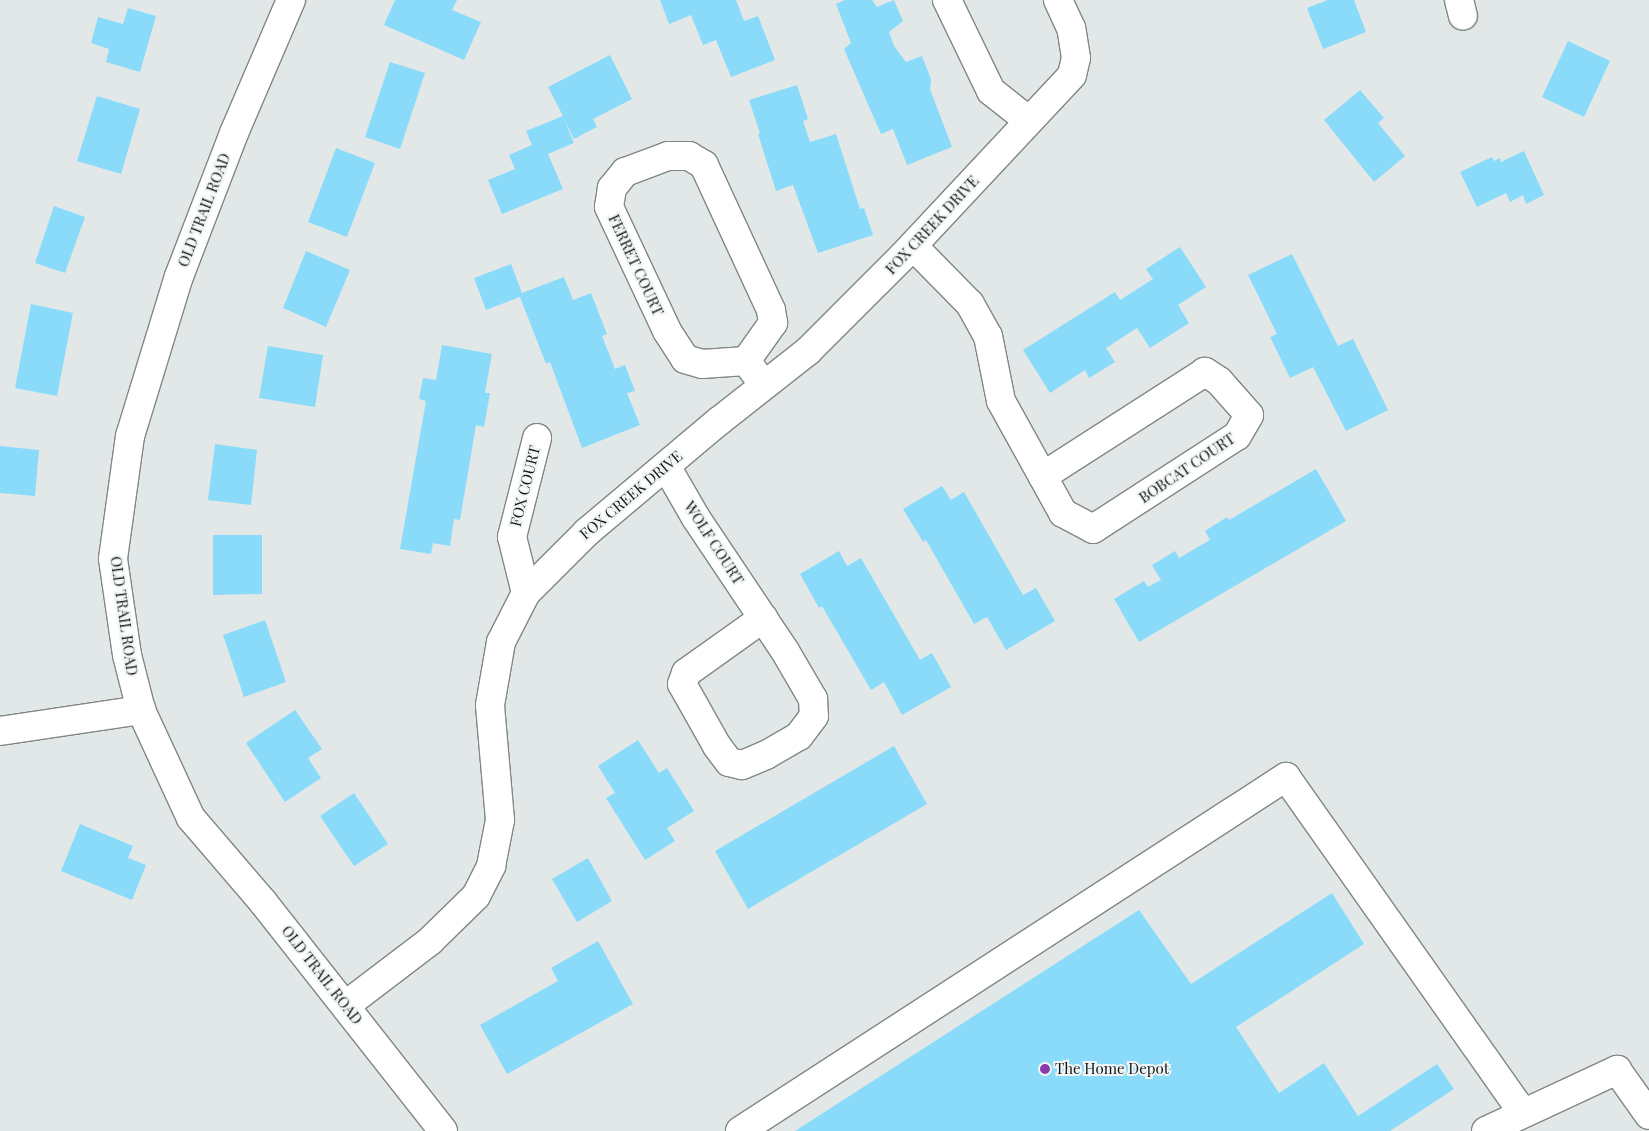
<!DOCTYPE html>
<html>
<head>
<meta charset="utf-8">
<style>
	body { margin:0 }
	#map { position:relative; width:1649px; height:1131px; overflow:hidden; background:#e2e8e8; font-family:"Playfair Display",serif }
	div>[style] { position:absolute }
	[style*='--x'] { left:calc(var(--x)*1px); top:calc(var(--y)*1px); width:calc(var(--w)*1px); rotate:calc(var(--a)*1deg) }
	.building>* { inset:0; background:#8adbfa }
	.roads { filter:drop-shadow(1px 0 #818686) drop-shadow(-1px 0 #818686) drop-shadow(0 1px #818686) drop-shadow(0 -1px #818686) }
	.minor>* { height:28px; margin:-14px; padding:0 14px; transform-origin:14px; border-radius:14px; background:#fff }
	.dots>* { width:14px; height:14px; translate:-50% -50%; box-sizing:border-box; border:2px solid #f0f5f5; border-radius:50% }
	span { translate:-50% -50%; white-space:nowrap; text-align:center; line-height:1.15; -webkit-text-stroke:4px #f0f5f5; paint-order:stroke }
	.street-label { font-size:15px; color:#121414 }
	.poi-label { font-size:15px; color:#121414 }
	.left { translate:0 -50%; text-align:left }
</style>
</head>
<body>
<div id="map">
	<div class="building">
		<div style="clip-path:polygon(395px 0,457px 0,452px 10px,481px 22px,464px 60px,384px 25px)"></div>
		<div style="clip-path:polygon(660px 0,736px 0,744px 21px,758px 16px,775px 60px,731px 77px,716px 40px,703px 45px,691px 15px,669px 24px)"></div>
		<div style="clip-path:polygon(845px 0,872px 0,877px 7px,894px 0,903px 21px,889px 32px,894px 46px,906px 62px,922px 56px,931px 79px,930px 89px,952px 147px,907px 165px,893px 129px,881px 134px,844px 49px,851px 43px,836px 4px)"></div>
		<div style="clip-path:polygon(1328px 0,1354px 0,1366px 32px,1323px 49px,1307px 8px)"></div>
		<div style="clip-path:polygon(128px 8px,156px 16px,140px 72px,106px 62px,109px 49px,91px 43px,98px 17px,123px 24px)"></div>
		<div style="clip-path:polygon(1568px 41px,1610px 61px,1584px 117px,1542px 97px)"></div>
		<div style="clip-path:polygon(610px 55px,632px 99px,593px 119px,597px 127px,574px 139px,564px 119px,574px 143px,548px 154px,563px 189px,502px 214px,488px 180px,515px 169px,509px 155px,532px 145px,526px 131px,563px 116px,548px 87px)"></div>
		<div style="clip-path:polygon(390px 62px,425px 73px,400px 149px,365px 137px)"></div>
		<div style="clip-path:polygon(797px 85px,808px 119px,803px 121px,810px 142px,836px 134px,860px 209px,864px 208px,873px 235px,818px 253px,793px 185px,776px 191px,758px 134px,760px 133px,749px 100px)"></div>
		<div style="clip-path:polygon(1360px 90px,1384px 118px,1378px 123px,1405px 156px,1374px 182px,1324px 120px)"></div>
		<div style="clip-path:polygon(97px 96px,140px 109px,121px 174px,77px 161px)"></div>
		<div style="clip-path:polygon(336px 148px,375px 163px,347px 237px,308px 222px)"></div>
		<div style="clip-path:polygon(1524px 151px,1544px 195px,1526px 204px,1523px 195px,1510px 202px,1506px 193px,1477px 207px,1460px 172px,1492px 157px,1494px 161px,1500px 158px,1501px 162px)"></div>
		<div style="clip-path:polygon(54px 206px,85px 217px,65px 273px,35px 263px)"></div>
		<div style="clip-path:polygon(1180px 247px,1206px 287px,1178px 305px,1189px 323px,1150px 348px,1137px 328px,1106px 348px,1115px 362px,1089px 378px,1085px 370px,1050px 393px,1023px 350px,1115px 292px,1120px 300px,1153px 279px,1146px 269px)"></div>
		<div style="clip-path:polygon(306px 251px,350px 270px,326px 327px,283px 308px)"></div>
		<div style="clip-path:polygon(1292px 254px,1338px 346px,1353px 339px,1388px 410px,1346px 431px,1313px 367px,1290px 378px,1270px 337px,1277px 334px,1248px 275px)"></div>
		<div style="clip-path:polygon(511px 264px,522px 293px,564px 277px,573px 300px,591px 293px,607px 334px,602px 336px,615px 369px,625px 365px,635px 391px,627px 393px,640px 425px,582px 448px,550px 362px,546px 364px,520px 297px,486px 310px,474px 278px)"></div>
		<div style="clip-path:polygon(31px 304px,73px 313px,57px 396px,15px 388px)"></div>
		<div style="clip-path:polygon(442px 345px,492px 354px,485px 393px,490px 393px,484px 427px,476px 425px,460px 520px,454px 519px,450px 546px,433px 543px,431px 554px,400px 549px,426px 401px,419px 399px,423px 378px,436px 380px)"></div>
		<div style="clip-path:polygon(268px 346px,323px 355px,315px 407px,259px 398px)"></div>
		<div style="clip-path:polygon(215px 444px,257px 450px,251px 505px,208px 500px)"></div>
		<div style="clip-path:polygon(0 446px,39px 450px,35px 496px,0 493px)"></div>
		<div style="clip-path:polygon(1316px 469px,1346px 521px,1139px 642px,1114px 599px,1144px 581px,1148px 587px,1161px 580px,1152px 565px,1175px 551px,1179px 558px,1210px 540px,1205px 531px,1227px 517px,1229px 520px)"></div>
		<div style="clip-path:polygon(942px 486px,951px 500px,964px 492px,1023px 595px,1036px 588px,1055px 621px,1006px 650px,987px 617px,974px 624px,926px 540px,923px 542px,903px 509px)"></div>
		<div style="clip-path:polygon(213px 535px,262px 535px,262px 594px,213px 595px)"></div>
		<div style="clip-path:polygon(839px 551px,847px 566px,861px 558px,920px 660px,932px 653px,951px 687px,902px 715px,884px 682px,871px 690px,822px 606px,819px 608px,800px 574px)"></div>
		<div style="clip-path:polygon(265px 620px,286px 682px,244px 697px,223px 635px)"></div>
		<div style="clip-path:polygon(295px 710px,322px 749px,308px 758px,321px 778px,285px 802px,246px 743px)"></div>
		<div style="clip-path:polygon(638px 740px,659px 773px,667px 768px,694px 811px,667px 828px,675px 841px,645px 860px,606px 798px,615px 793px,598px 766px)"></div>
		<div style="clip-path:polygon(894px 746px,927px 804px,748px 909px,715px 851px)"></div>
		<div style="clip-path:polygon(354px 793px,388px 844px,354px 866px,320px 816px)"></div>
		<div style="clip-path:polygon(80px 824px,133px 846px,128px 858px,146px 865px,132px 900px,61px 871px)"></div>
		<div style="clip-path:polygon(588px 858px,612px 901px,577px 922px,552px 879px)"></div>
		<div style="clip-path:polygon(1332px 893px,1364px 944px,1236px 1027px,1279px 1093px,1324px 1063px,1358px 1116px,1437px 1064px,1454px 1089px,1390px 1131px,795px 1131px,1139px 910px,1191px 984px)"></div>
		<div style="clip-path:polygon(598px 941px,633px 1004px,507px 1074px,480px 1025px,558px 981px,551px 968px)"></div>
	</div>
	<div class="roads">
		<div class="minor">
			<div style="--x:291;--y:0;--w:145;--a:113.2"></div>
			<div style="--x:234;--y:133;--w:153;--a:111"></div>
			<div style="--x:179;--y:276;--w:167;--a:107"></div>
			<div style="--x:130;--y:436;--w:124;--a:97.9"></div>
			<div style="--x:113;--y:559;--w:97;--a:81.7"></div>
			<div style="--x:127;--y:655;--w:57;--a:75.7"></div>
			<div style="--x:141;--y:710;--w:119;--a:65.2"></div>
			<div style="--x:191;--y:818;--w:111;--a:49.4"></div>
			<div style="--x:263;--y:902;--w:291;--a:51.8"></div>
			<div style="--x:947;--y:0;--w:101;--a:64.2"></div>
			<div style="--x:991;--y:91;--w:48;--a:38.3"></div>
			<div style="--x:1459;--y:0;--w:16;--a:76"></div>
			<div style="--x:913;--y:246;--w:81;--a:45.5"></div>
			<div style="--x:970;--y:304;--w:37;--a:61"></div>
			<div style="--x:988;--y:336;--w:66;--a:78.7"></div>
			<div style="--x:1001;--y:401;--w:128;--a:61"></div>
			<div style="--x:1063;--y:513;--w:34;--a:28"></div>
			<div style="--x:1093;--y:529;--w:171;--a:-32.9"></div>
			<div style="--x:1237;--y:436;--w:24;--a:-60"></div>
			<div style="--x:1249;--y:415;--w:45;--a:-131.4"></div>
			<div style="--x:1219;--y:381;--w:17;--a:-147"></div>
			<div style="--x:1205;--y:372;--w:193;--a:147.3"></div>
			<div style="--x:746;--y:361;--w:47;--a:-54.6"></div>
			<div style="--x:773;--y:323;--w:13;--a:-99"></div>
			<div style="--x:771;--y:310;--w:160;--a:-114.8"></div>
			<div style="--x:704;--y:165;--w:17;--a:-149"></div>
			<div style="--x:689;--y:156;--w:21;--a:180"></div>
			<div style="--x:668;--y:156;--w:46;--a:159.6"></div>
			<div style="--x:625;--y:172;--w:21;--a:129"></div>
			<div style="--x:612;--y:188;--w:19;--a:99"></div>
			<div style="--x:609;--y:207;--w:137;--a:64.9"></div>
			<div style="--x:667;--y:331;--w:33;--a:57"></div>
			<div style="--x:685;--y:359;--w:18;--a:16"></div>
			<div style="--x:702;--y:364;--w:44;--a:-3.9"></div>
			<div style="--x:746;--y:361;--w:30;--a:53"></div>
			<div style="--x:666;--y:466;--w:60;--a:60"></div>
			<div style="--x:696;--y:518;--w:160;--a:56.2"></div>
			<div style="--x:785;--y:651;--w:56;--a:59.7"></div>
			<div style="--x:813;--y:699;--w:17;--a:87"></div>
			<div style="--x:814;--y:716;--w:25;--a:127"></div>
			<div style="--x:799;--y:736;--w:38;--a:150"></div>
			<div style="--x:766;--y:755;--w:26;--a:157"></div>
			<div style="--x:742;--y:765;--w:13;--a:-167"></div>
			<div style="--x:729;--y:762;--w:20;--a:-127"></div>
			<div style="--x:717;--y:746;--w:71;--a:-119.4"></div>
			<div style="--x:682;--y:684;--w:12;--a:-70"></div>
			<div style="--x:686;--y:673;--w:95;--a:-35.5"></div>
			<div style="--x:526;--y:593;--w:58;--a:-104"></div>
			<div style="--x:512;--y:537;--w:102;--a:-75.8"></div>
			<div style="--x:0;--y:731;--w:143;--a:-8.5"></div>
			<div style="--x:346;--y:1005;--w:106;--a:-37.3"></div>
			<div style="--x:430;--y:941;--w:64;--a:-44.4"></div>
			<div style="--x:476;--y:896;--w:34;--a:-63"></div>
			<div style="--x:491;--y:866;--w:47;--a:-78.9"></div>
			<div style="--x:500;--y:820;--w:115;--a:-95"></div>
			<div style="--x:490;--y:705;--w:64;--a:-80.1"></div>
			<div style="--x:501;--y:642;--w:55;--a:-63"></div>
			<div style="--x:526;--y:593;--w:86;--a:-45"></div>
			<div style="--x:587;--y:532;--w:172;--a:-40.1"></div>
			<div style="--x:719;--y:421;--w:113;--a:-38.2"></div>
			<div style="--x:808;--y:351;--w:132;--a:-45"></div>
			<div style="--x:901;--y:258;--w:250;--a:-46.9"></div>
			<div style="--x:1072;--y:75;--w:17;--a:-77"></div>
			<div style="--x:1076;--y:58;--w:30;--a:-99"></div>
			<div style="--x:1071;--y:28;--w:31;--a:-115"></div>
			<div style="--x:740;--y:1131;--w:651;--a:-32.96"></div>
			<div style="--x:1286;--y:777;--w:411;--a:54.8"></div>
			<div style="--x:1486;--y:1131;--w:145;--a:-25"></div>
			<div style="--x:1617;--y:1070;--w:55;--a:54.6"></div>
		</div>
	</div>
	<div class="dots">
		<div style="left:1045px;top:1069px;background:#8a3aaa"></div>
	</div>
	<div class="street-label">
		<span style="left:204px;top:210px;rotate:-69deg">OLD TRAIL ROAD</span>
		<span style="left:932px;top:225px;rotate:-47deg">FOX CREEK DRIVE</span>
		<span style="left:636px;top:265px;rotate:65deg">FERRET COURT</span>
		<span style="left:1187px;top:468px;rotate:-34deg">BOBCAT COURT</span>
		<span style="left:525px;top:486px;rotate:-76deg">FOX COURT</span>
		<span style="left:631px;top:495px;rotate:-40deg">FOX CREEK DRIVE</span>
		<span style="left:714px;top:543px;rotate:57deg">WOLF COURT</span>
		<span style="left:124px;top:616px;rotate:82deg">OLD TRAIL ROAD</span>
		<span style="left:322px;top:975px;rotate:52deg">OLD TRAIL ROAD</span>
	</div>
	<div class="poi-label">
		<span class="left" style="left:1055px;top:1069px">The Home Depot</span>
	</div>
</div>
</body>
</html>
